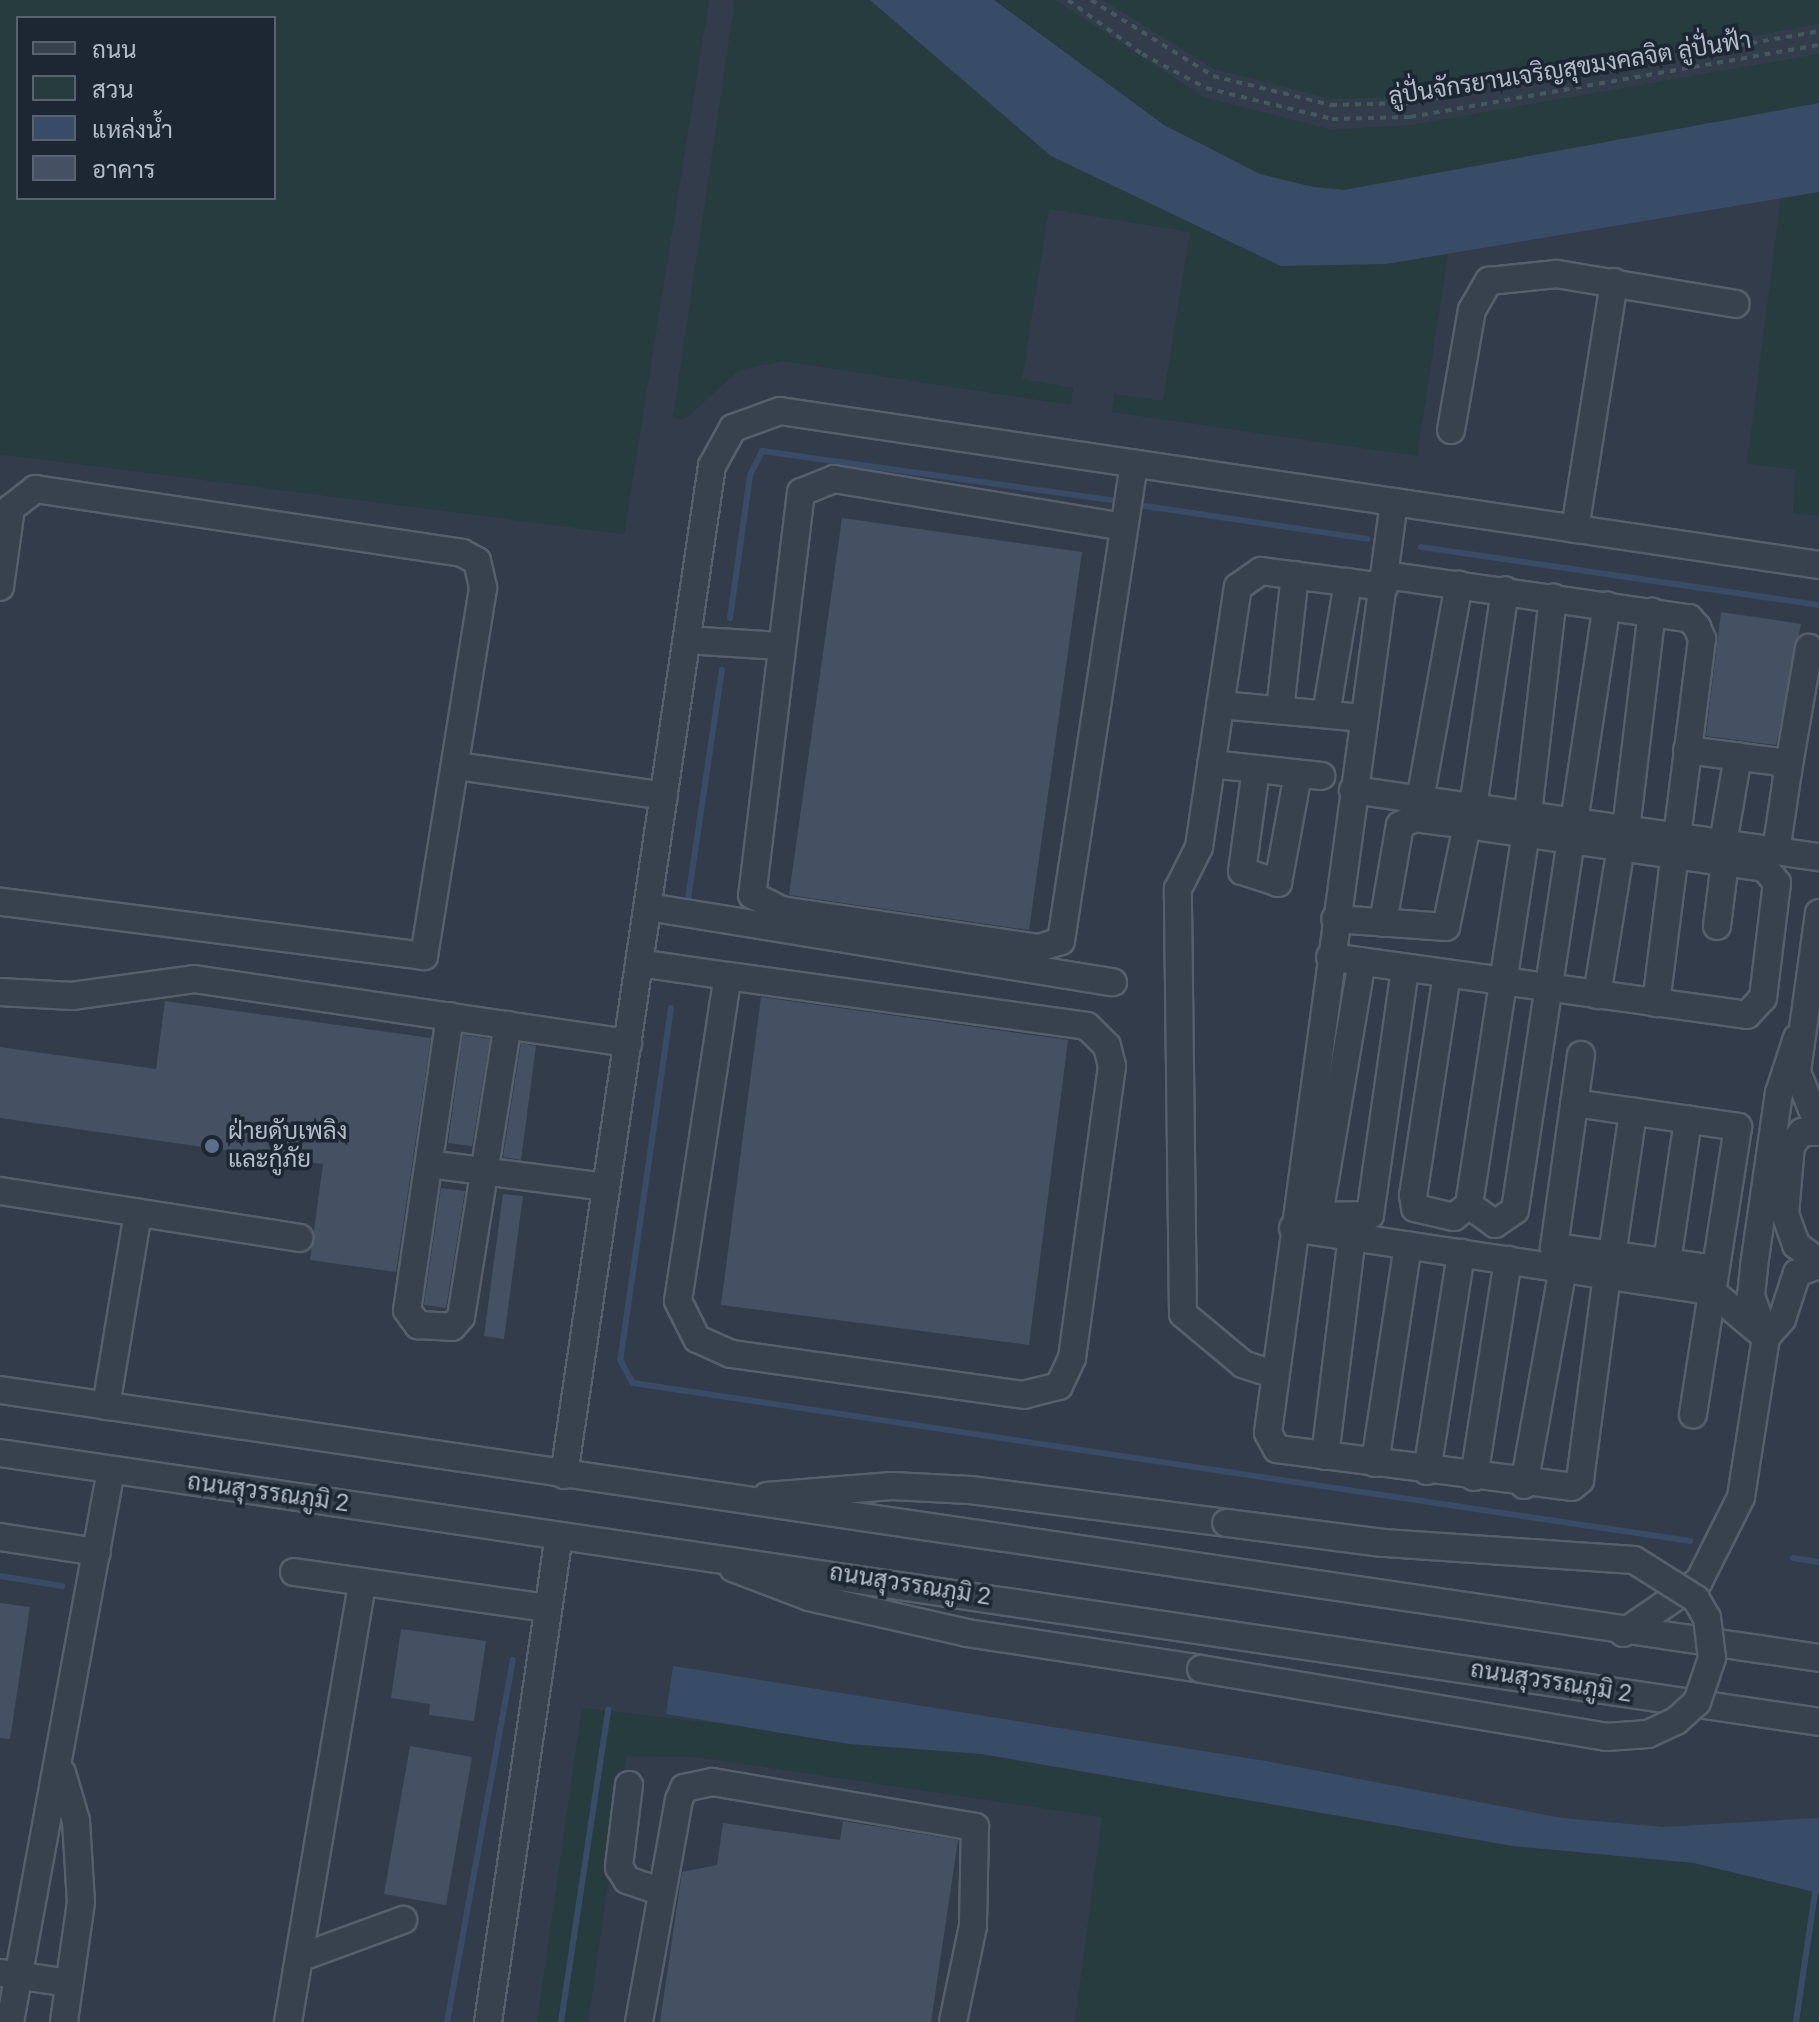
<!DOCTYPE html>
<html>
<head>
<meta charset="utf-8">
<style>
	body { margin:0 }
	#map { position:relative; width:1819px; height:2022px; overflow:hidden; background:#242f3e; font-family:Roboto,Sarabun,sans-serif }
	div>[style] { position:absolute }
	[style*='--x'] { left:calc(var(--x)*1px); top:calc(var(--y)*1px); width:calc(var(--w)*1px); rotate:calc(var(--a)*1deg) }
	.airport>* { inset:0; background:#323c4b }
	.green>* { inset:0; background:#263c3f }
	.water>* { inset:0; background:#394c67 }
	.stream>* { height:6px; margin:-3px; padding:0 3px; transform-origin:3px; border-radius:3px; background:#394c67 }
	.building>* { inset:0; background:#455162 }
	.path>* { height:4px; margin-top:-2px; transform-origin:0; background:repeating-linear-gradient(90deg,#44595c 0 6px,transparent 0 12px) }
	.roads { filter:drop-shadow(2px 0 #565f6c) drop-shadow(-2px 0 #565f6c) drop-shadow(0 2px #565f6c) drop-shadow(0 -2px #565f6c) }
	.minor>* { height:26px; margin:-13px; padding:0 13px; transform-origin:13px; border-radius:13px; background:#38414e }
	.bridges { filter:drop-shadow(2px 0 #565f6c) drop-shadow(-2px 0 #565f6c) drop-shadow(0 2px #565f6c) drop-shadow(0 -2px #565f6c) }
	.minor-bridge>* { height:26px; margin:-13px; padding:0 13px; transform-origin:13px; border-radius:13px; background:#38414e }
	.dots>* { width:22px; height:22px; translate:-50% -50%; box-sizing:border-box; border:4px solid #1d2633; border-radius:50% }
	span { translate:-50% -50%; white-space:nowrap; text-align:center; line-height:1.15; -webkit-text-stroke:7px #1d2633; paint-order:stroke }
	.street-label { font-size:24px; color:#b4bcc9 }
	.poi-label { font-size:24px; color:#b4bcc9 }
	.left { translate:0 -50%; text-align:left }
	.legend { position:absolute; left:16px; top:16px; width:260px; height:184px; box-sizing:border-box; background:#1d2633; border:2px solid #59626f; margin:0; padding:10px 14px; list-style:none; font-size:24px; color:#b4bcc9 }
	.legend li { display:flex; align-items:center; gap:16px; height:40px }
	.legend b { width:40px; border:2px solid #59626f }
</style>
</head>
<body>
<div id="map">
	<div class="airport">
		<div style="clip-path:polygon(evenodd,0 0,1819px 0,1819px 2022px,0 2022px,0 0,18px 18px,274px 18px,274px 198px,18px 198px,18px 18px)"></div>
	</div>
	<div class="green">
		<div style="clip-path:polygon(evenodd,0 0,709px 0,624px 534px,0 454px,0 0,18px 18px,274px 18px,274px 198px,18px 198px,18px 18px)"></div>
		<div style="clip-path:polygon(735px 0,870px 0,1051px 156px,1386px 264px,1448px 254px,1417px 456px,1112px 412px,1114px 394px,1163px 401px,1190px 232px,1049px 209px,1022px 379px,1073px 388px,1071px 405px,783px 361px,739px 370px,684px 420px,673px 417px)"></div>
		<div style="clip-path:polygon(994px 0,1055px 0,1204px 97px,1332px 130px,1411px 125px,1819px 54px,1819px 103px,1344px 190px,1313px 187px,1260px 174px,1164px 125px)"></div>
		<div style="clip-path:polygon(1103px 0,1819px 0,1819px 24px,1407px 97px,1331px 99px,1214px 69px)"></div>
		<div style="clip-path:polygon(1819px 192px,1819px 516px,1793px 513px,1795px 470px,1747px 463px,1781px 198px)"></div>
		<div style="clip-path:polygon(582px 1708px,982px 1754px,1513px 1846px,1694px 1863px,1788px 1883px,1819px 1893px,1819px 2022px,1075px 2022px,1102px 1817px,697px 1757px,626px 1756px,588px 2022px,537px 2022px)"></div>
	</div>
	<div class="water">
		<div style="clip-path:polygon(870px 0,994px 0,1164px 125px,1260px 174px,1313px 187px,1344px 190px,1819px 103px,1819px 192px,1386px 264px,1281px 266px,1051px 156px)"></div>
		<div style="clip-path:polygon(673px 1666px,1266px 1761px,1562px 1818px,1663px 1827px,1819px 1818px,1819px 1893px,1694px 1863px,1513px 1846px,982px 1754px,849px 1744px,666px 1714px)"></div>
	</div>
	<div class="stream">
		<div style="--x:1145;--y:506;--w:225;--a:8.4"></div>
		<div style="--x:1421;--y:547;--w:402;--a:8.3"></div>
		<div style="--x:730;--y:618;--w:144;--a:-82"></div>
		<div style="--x:750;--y:475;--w:27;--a:-63"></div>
		<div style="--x:762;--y:451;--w:360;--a:8"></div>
		<div style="--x:687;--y:906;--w:239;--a:-81.6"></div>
		<div style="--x:671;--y:1008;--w:356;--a:98.2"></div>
		<div style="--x:620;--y:1360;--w:26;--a:61"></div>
		<div style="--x:633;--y:1383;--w:1069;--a:8.5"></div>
		<div style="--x:1793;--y:1558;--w:26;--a:9"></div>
		<div style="--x:0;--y:1576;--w:63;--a:9.2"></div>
		<div style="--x:447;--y:2022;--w:368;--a:-79.7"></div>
		<div style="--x:561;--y:2022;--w:316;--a:-81.4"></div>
		<div style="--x:1796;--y:2022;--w:130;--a:-81.6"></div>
	</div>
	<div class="building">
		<div style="clip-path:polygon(842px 518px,1082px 552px,1029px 930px,789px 895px)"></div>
		<div style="clip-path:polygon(1721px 612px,1801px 624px,1776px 745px,1706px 736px)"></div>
		<div style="clip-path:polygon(761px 997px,1068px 1040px,1029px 1345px,721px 1305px)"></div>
		<div style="clip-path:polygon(165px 1001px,431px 1038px,396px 1272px,310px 1260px,323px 1164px,0 1118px,0 1047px,156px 1069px)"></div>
		<div style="clip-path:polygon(463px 1035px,490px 1039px,472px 1146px,448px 1143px)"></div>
		<div style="clip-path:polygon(521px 1043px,536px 1046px,521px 1160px,503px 1157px)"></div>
		<div style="clip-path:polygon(441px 1188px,465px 1191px,446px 1308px,424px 1305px)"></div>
		<div style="clip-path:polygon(503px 1194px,523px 1196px,504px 1339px,484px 1336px)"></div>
		<div style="clip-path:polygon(0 1603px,30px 1607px,10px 1739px,0 1738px)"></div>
		<div style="clip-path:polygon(401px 1629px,486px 1641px,474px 1721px,429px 1715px,430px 1704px,391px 1698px)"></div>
		<div style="clip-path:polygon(410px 1746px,472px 1757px,446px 1905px,384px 1894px)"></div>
		<div style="clip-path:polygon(843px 1821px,958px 1840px,931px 2022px,660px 2022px,682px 1872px,717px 1865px,723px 1823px,840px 1840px)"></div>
	</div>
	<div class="path">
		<div style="--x:1068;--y:0;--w:92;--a:36.1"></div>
		<div style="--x:1142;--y:54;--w:72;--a:28"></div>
		<div style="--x:1206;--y:88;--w:130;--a:13.8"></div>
		<div style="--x:1332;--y:119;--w:78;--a:-1.5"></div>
		<div style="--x:1410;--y:117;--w:415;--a:-10"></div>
		<div style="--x:1091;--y:0;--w:144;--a:31.9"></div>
		<div style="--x:1213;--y:76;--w:122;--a:13.8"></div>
		<div style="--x:1331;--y:105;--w:77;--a:-1.5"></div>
		<div style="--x:1408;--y:103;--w:417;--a:-9.9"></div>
	</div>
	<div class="roads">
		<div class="minor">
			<div style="--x:1451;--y:430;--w:122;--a:-80.1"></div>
			<div style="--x:1472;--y:310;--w:34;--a:-60"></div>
			<div style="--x:1489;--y:281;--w:68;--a:-5.9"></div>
			<div style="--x:1557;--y:274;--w:181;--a:9.5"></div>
			<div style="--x:1394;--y:502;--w:939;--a:97.71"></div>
			<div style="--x:1268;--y:1433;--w:18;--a:61"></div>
			<div style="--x:1277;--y:1449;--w:297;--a:7.3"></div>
			<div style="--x:1572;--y:1487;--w:11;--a:-41"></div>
			<div style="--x:1580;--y:1480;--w:207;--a:-82.5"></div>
			<div style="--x:1124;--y:527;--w:294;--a:-170.6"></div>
			<div style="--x:834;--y:479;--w:35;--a:158"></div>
			<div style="--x:801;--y:492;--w:406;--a:96.9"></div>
			<div style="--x:752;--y:895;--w:33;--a:27"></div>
			<div style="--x:781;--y:910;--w:261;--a:8.4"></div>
			<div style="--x:1039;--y:948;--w:23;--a:-18"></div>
			<div style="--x:1061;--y:941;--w:483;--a:-81.3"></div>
			<div style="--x:1575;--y:529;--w:250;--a:-81"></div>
			<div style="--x:1385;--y:575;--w:307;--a:8.1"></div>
			<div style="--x:1689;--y:618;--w:12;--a:48"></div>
			<div style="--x:1697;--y:627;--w:13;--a:67"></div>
			<div style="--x:1702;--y:639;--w:367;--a:97.2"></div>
			<div style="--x:0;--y:587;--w:80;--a:-82.1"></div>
			<div style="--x:11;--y:508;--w:31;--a:-38"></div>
			<div style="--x:35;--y:489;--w:432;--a:8.5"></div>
			<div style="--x:462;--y:553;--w:17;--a:28"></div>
			<div style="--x:477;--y:561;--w:28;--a:77"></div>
			<div style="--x:483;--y:588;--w:373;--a:99.1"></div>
			<div style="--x:424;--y:956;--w:427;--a:-172.7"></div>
			<div style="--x:687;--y:640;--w:92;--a:3.7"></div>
			<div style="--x:1220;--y:705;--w:145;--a:5.2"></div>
			<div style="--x:1280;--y:710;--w:136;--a:-83.7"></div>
			<div style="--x:1326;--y:714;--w:134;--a:-80.5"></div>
			<div style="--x:1687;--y:750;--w:93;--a:7.4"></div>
			<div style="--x:1779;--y:762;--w:13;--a:45"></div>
			<div style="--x:1788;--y:771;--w:81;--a:98.5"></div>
			<div style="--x:1211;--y:764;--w:111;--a:6.2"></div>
			<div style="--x:457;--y:766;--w:209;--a:8.2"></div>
			<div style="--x:1256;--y:769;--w:103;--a:97.8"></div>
			<div style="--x:1242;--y:871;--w:38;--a:18"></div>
			<div style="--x:1278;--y:883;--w:111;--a:-79.6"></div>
			<div style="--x:1788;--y:771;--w:125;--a:-80.3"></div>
			<div style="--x:1353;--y:790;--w:471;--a:8.2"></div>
			<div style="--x:1420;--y:800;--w:219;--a:-79.8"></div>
			<div style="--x:1473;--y:807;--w:219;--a:-81.6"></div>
			<div style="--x:1528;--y:813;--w:217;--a:-83.4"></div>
			<div style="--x:1574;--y:822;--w:219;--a:-81.4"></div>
			<div style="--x:1626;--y:829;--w:219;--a:-83.2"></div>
			<div style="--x:1723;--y:843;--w:88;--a:-80.2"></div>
			<div style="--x:648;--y:907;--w:471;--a:9.2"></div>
			<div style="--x:1819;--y:913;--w:161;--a:97.9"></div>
			<div style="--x:1797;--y:1072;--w:59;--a:68.2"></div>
			<div style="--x:1383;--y:923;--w:99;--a:-80.2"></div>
			<div style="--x:1400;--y:825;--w:17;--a:-25"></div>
			<div style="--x:1415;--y:818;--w:52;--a:7.7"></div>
			<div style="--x:1717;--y:926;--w:64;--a:-82.9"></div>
			<div style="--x:1330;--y:957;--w:421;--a:7.9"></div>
			<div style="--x:1747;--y:1015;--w:23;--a:-47"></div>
			<div style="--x:1763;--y:998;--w:116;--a:-83.1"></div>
			<div style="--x:1777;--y:883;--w:19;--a:-129"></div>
			<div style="--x:1765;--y:868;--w:301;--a:-171.8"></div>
			<div style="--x:1467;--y:825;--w:104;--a:101.6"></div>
			<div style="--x:1446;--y:927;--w:111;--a:-175.9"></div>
			<div style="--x:639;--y:963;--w:90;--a:8.3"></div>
			<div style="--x:1447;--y:974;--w:224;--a:98.7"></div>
			<div style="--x:1413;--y:1195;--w:13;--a:81"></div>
			<div style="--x:1415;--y:1208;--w:40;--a:13"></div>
			<div style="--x:1454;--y:1217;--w:19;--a:-39"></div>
			<div style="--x:1469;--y:1205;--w:375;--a:-81.3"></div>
			<div style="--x:728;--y:976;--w:362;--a:7.9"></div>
			<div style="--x:1087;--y:1026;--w:28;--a:45"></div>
			<div style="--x:1107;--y:1046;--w:21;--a:76"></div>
			<div style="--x:1112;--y:1066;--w:295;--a:97.8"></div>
			<div style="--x:1072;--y:1358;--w:31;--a:115"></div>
			<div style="--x:1059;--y:1386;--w:36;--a:166"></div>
			<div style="--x:1024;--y:1395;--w:296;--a:-172"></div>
			<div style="--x:731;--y:1354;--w:37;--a:-156"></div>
			<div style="--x:697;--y:1339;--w:42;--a:-116.6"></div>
			<div style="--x:678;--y:1301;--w:329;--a:-81.3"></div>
			<div style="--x:0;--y:992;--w:72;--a:3.2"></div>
			<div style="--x:72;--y:996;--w:123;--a:-7.9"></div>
			<div style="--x:194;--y:979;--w:439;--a:8.4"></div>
			<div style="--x:1597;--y:995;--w:150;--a:-80.8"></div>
			<div style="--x:450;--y:1016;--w:297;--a:98.3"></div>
			<div style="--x:407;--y:1310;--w:19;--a:54"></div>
			<div style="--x:418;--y:1325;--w:34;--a:3"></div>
			<div style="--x:452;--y:1327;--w:13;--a:-48"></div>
			<div style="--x:461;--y:1317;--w:296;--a:-80.9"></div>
			<div style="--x:1581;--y:1055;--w:194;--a:98"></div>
			<div style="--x:1554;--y:1247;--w:162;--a:7.8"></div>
			<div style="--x:1574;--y:1103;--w:166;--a:8.3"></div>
			<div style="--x:1738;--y:1127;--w:291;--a:98.9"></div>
			<div style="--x:1819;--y:1132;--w:17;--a:180"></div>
			<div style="--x:1802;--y:1132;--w:17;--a:130"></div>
			<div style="--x:1791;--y:1145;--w:69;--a:95"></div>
			<div style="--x:1785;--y:1214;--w:33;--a:70"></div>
			<div style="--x:1796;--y:1245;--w:29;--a:36"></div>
			<div style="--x:429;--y:1164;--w:178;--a:7.4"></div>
			<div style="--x:0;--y:1191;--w:303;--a:8.9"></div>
			<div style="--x:1469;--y:1205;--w:32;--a:36"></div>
			<div style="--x:1495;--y:1224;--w:24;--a:-35"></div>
			<div style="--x:1515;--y:1210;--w:373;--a:-81.4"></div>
			<div style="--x:1319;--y:1215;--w:257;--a:-80.4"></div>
			<div style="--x:1322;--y:1216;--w:48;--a:-1.2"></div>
			<div style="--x:1370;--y:1215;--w:249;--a:-81.9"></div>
			<div style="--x:1293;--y:1228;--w:423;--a:8.6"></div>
			<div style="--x:1711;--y:1291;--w:72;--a:39.9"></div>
			<div style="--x:1766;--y:1337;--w:24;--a:-48"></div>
			<div style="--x:1782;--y:1319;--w:48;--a:-71.9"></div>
			<div style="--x:1797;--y:1273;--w:23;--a:-20"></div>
			<div style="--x:1612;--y:1255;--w:145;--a:-81.6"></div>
			<div style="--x:1667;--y:1262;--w:144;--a:-81.6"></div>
			<div style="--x:1273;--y:1374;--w:32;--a:-162"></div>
			<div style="--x:1243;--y:1364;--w:78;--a:-140.2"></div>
			<div style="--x:1183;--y:1314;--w:425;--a:-90.7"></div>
			<div style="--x:1178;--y:889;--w:47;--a:-63.4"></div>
			<div style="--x:1199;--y:847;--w:263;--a:-81.5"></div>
			<div style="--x:1238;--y:587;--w:28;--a:-35"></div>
			<div style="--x:1261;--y:571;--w:124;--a:7.4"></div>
			<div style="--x:0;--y:1390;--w:1839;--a:8.38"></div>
			<div style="--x:106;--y:1406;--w:196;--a:-80.6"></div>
			<div style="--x:0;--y:1453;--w:1839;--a:8.41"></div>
			<div style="--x:1325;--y:1456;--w:221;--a:-83"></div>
			<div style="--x:1375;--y:1463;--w:220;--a:-81.4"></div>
			<div style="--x:1427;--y:1471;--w:221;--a:-81.1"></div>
			<div style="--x:564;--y:1475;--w:1020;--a:-81.66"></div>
			<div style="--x:712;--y:466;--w:43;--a:-61.1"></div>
			<div style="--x:733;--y:428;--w:50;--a:-19.9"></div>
			<div style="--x:780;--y:411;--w:1050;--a:8.43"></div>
			<div style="--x:1474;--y:1477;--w:220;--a:-81.1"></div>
			<div style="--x:1524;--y:1485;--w:219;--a:-79.8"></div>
			<div style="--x:767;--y:1496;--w:125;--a:-4.6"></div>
			<div style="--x:892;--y:1486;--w:78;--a:2.9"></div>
			<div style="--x:970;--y:1490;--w:258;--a:7.3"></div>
			<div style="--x:0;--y:1537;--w:98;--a:8.8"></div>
			<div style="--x:733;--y:1568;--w:81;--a:20.9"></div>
			<div style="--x:809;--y:1597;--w:162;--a:12.8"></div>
			<div style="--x:967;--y:1633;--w:237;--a:8.7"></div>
			<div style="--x:294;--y:1572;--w:255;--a:8.1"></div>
			<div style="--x:1623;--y:1633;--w:92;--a:-34.4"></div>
			<div style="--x:1699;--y:1581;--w:94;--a:-63.4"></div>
			<div style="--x:1741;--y:1497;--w:162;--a:-81.1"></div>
			<div style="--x:1766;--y:1337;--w:44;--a:-110.1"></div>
			<div style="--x:1751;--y:1296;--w:30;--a:-84"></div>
			<div style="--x:1754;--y:1266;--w:175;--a:-81.8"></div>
			<div style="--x:1779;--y:1093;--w:58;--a:-71.9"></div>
			<div style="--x:62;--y:1773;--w:50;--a:73.7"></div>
			<div style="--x:76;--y:1821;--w:81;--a:86.5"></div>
			<div style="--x:81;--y:1902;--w:121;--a:98.1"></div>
			<div style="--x:629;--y:1785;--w:83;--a:97"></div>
			<div style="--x:619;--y:1867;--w:15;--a:58"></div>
			<div style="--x:627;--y:1880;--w:37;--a:19"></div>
			<div style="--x:299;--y:1958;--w:111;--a:-20.1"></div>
			<div style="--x:2;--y:1973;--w:68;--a:8.5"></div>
			<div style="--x:10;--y:2022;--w:561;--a:-79.63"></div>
			<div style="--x:288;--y:2022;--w:445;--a:-80.4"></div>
			<div style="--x:488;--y:2022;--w:490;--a:-81.7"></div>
			<div style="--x:639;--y:2022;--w:226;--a:-79.8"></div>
			<div style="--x:679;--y:1800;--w:13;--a:-67"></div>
			<div style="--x:684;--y:1788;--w:29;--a:-12"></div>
			<div style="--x:712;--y:1782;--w:267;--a:9.7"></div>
			<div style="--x:975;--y:1827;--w:99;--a:91.2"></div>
			<div style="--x:973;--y:1926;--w:98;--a:101.8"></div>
		</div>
	</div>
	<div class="bridges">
		<div class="minor-bridge">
			<div style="--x:1201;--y:1669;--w:411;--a:9.5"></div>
			<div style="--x:1606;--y:1737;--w:42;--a:-4.1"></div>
			<div style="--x:1648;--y:1734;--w:31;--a:-25"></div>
			<div style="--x:1676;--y:1721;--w:28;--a:-42"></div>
			<div style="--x:1697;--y:1702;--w:46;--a:-71.2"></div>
			<div style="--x:1712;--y:1658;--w:40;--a:-97.1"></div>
			<div style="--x:1707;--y:1618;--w:22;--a:-120"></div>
			<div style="--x:1696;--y:1599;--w:73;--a:-147.8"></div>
			<div style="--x:1634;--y:1560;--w:252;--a:-176.1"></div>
			<div style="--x:1383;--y:1543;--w:158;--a:-172.7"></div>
		</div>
	</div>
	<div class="dots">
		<div style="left:212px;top:1146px;background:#5c6f8a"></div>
	</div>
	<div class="street-label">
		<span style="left:1570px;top:69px;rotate:-9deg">ลู่ปั่นจักรยานเจริญสุขมงคลจิต ลู่ปั่นฟ้า</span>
		<span style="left:268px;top:1493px;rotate:8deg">ถนนสุวรรณภูมิ 2</span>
		<span style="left:910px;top:1585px;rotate:9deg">ถนนสุวรรณภูมิ 2</span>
		<span style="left:1551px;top:1682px;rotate:9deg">ถนนสุวรรณภูมิ 2</span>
	</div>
	<div class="poi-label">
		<span class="left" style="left:228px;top:1146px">ฝ่ายดับเพลิง<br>และกู้ภัย</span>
	</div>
	<ul class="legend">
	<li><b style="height:10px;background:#38414e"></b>ถนน</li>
	<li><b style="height:22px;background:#263c3f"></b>สวน</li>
	<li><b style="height:22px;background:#394c67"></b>แหล่งน้ำ</li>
	<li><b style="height:22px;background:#455162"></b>อาคาร</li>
	</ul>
</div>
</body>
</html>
